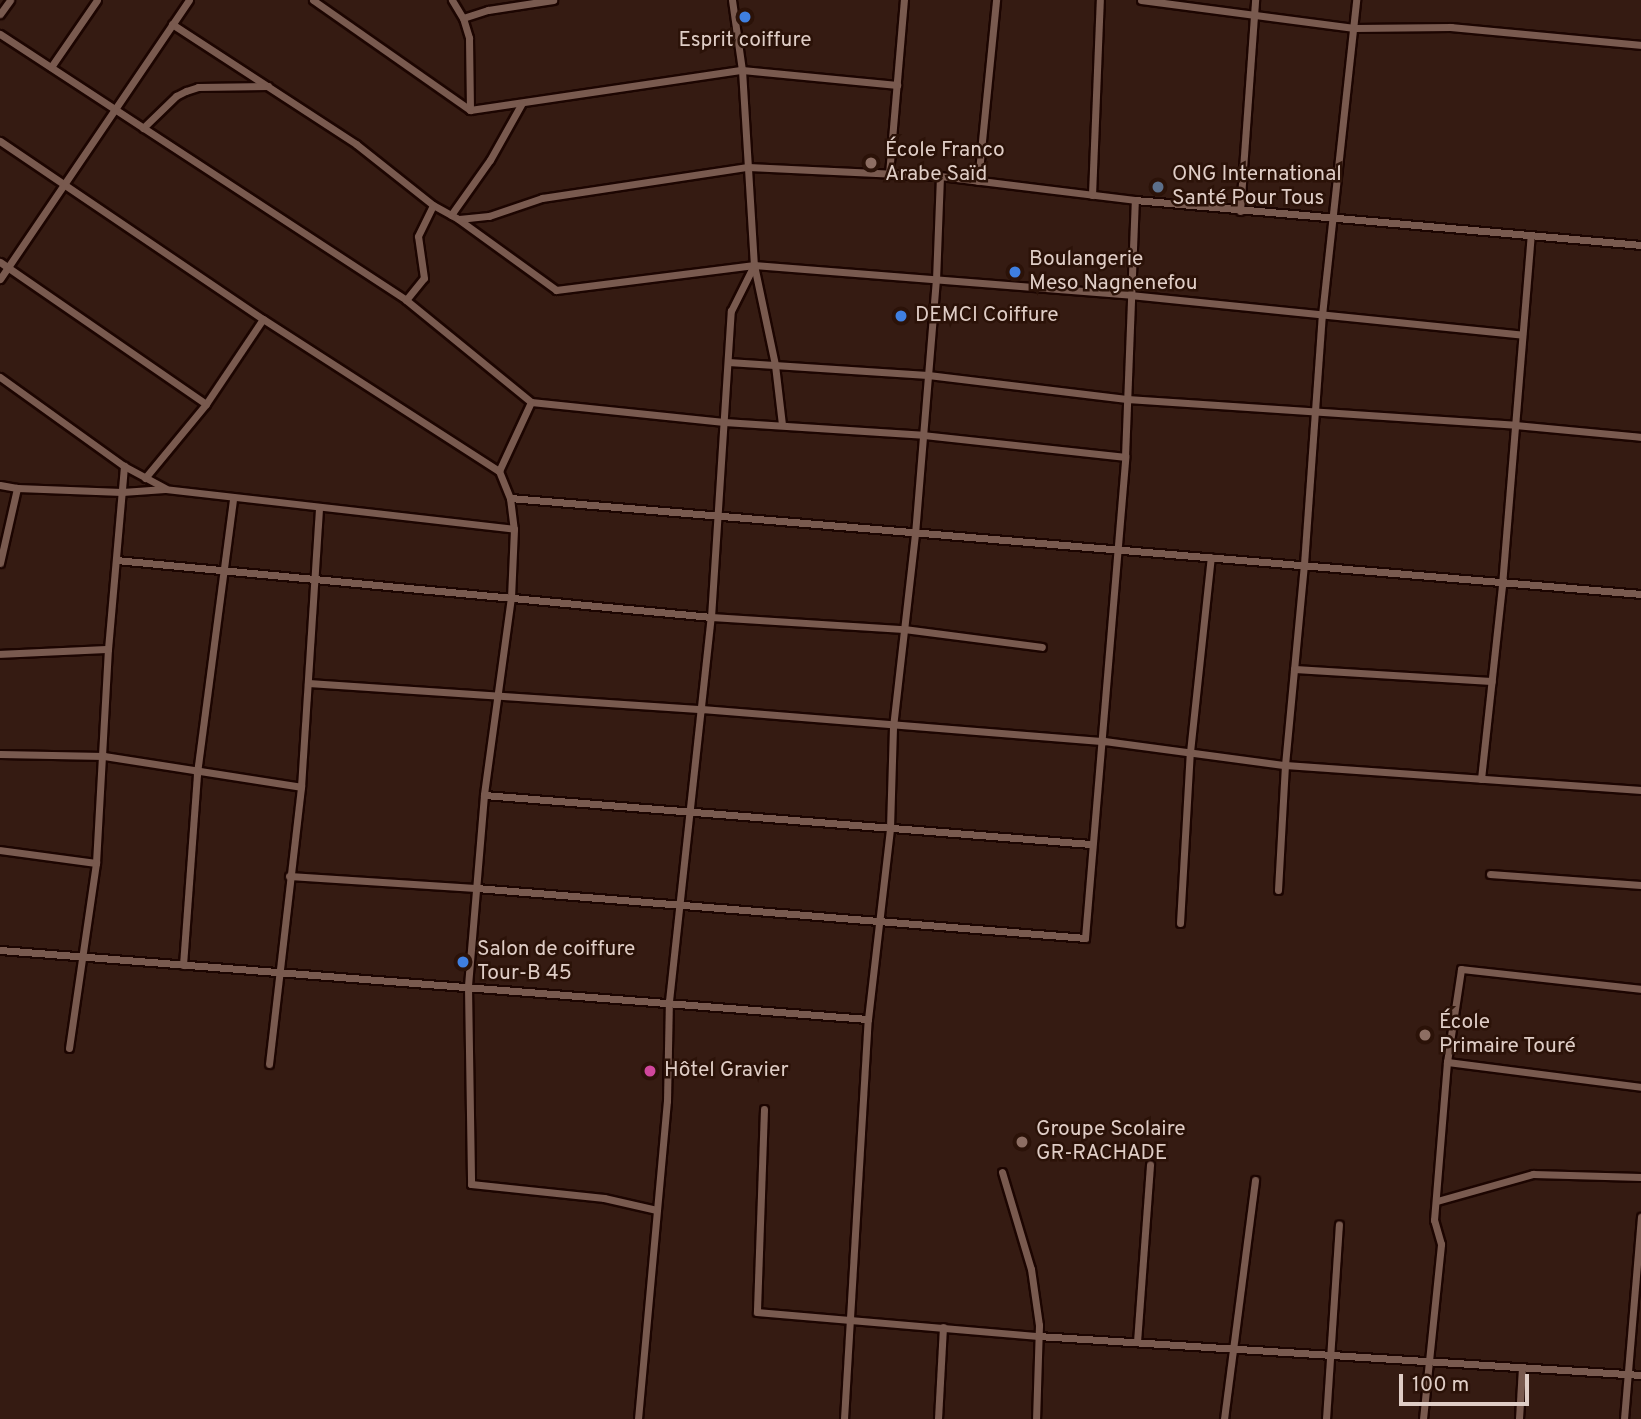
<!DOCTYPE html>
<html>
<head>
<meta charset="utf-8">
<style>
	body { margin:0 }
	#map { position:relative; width:1641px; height:1419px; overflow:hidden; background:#351b12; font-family:Overpass,sans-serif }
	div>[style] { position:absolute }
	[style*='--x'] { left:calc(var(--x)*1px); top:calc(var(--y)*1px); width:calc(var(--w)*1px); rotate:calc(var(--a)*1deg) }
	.roads { filter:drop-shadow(2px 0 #1c0501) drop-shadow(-2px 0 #1c0501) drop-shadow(0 2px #1c0501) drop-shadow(0 -2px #1c0501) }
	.minor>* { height:7px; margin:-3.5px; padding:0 3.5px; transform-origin:3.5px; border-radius:3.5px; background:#795a4f }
	.dots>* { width:19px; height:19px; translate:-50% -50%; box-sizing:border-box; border:4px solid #2b1208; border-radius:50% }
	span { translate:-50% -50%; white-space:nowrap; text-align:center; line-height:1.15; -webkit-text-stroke:5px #2b1208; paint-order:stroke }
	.poi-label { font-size:21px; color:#dfcdc6 }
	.left { translate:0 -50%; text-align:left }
	.scale { position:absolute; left:1399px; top:1374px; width:130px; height:32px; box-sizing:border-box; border:4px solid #dfcdc6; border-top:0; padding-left:9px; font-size:21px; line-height:24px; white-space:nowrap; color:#dfcdc6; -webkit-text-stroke:5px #2b1208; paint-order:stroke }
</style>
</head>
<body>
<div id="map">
	<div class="roads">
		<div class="minor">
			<div style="--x:313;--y:0;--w:192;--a:35"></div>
			<div style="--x:470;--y:110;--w:275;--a:-8.4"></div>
			<div style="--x:742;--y:70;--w:156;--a:5.5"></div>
			<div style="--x:452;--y:0;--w:21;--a:59"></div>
			<div style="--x:463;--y:18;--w:21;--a:73"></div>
			<div style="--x:469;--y:38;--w:72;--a:89.2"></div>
			<div style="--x:732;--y:0;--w:71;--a:81.9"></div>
			<div style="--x:742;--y:70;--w:195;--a:86.5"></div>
			<div style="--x:754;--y:265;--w:102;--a:78.1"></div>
			<div style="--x:775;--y:365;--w:60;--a:83.3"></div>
			<div style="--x:1141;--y:0;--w:215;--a:7.5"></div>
			<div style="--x:1354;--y:28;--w:97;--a:-0.6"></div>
			<div style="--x:1451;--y:27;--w:191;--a:5.4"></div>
			<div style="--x:0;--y:14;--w:17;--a:-54"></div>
			<div style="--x:463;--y:18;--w:26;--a:-18"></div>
			<div style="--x:488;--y:10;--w:66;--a:-8.7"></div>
			<div style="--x:172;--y:24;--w:220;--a:33.1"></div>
			<div style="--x:356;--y:144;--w:98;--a:38.4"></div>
			<div style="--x:433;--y:205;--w:29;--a:29"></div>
			<div style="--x:458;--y:219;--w:121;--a:35.9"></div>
			<div style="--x:556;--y:290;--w:200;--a:-7.2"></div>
			<div style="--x:754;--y:265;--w:378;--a:4.5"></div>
			<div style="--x:1131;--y:295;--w:393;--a:5.8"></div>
			<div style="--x:0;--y:34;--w:485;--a:33.2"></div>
			<div style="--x:406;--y:300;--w:161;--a:39.2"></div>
			<div style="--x:531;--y:402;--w:194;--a:5.9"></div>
			<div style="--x:724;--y:422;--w:199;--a:3.7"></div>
			<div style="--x:923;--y:435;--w:203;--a:6.2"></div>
			<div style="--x:51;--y:67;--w:81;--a:-55.5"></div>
			<div style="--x:143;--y:128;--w:46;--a:-44.1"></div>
			<div style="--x:176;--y:96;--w:11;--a:-27"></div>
			<div style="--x:186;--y:91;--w:13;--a:-18"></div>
			<div style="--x:198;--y:87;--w:70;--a:-0.8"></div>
			<div style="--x:0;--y:141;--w:318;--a:34.1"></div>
			<div style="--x:263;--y:319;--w:281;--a:32.8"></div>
			<div style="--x:889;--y:174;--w:175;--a:-85.1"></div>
			<div style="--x:978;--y:181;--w:182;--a:-84.3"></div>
			<div style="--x:1092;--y:195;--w:195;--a:-87.7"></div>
			<div style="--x:1240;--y:211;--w:212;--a:-85.9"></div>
			<div style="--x:451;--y:215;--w:67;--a:-54.7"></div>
			<div style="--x:490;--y:160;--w:65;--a:-60.7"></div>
			<div style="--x:459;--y:219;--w:30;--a:-6"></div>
			<div style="--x:489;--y:216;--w:56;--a:-18.8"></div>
			<div style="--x:542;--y:198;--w:208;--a:-8.6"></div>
			<div style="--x:748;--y:167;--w:192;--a:2.7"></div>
			<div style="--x:940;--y:176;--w:196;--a:7"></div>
			<div style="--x:1135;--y:200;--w:508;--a:5.08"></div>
			<div style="--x:0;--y:262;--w:250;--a:34.6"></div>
			<div style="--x:0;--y:279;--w:337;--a:-55.9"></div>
			<div style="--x:406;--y:300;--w:28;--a:-51"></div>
			<div style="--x:424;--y:278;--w:42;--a:-98.1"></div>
			<div style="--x:418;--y:236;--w:34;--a:-64"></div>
			<div style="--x:728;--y:362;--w:200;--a:3.7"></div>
			<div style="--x:928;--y:375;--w:200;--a:6.9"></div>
			<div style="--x:1127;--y:399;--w:389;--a:3.8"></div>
			<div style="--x:1515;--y:425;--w:127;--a:5.4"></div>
			<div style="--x:0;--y:377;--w:153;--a:35.7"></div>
			<div style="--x:124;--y:466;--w:47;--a:28.2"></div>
			<div style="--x:531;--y:402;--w:76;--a:114.9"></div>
			<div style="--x:499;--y:471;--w:29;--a:68"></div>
			<div style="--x:510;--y:498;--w:31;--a:83"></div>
			<div style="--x:514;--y:529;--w:68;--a:92.5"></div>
			<div style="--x:511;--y:597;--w:200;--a:97.8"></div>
			<div style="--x:484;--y:795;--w:193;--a:94.8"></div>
			<div style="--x:468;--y:987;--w:197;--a:89.1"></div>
			<div style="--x:471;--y:1184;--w:134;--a:6"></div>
			<div style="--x:604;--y:1198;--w:54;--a:12.8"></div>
			<div style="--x:145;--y:478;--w:96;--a:-50.5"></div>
			<div style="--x:206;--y:404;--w:102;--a:-56.2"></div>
			<div style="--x:0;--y:485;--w:17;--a:10"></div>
			<div style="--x:17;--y:488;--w:105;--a:2.2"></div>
			<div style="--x:122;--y:492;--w:43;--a:-4"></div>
			<div style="--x:165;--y:489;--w:351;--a:6.5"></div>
			<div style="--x:510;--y:498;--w:1135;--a:4.85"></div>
			<div style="--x:116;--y:560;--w:598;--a:5.47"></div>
			<div style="--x:711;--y:617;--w:193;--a:3.6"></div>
			<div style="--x:904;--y:629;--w:139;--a:7.4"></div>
			<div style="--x:0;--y:563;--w:77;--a:-77.2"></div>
			<div style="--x:0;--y:654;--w:108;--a:-2.7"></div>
			<div style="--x:1294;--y:669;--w:198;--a:3.5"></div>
			<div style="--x:308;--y:683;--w:395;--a:3.8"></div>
			<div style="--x:702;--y:709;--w:403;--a:4.6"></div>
			<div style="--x:1104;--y:741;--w:183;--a:7.6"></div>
			<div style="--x:1285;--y:765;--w:357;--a:4"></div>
			<div style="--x:0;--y:754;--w:104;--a:1.1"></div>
			<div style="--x:104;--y:756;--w:199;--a:8.9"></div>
			<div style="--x:1481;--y:779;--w:195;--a:-83.8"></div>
			<div style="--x:1502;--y:585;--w:351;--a:-85.3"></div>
			<div style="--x:484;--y:795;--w:609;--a:4.62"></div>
			<div style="--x:0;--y:850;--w:97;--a:7.7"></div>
			<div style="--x:1490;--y:874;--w:151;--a:4.2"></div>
			<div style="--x:289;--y:876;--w:187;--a:3.7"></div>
			<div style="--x:476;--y:888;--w:611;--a:4.69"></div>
			<div style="--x:1085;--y:938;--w:483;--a:-85.2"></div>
			<div style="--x:1125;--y:457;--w:257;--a:-87.8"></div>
			<div style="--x:1278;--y:890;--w:125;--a:-86.8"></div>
			<div style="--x:1285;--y:765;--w:202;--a:-84.6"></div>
			<div style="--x:1304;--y:564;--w:250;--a:-85.9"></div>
			<div style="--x:1322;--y:315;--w:317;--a:-83.8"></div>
			<div style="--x:1180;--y:923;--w:171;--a:-86.7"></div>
			<div style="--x:1190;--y:752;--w:196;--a:-83.9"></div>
			<div style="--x:0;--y:950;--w:871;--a:4.55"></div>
			<div style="--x:183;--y:965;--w:193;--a:-85.8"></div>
			<div style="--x:197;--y:773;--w:277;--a:-82.5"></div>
			<div style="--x:69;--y:1048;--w:187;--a:-81.7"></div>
			<div style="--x:96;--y:863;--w:214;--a:-86.8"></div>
			<div style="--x:108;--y:649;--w:184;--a:-85"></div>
			<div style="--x:1447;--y:1062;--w:196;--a:7.3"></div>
			<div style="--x:269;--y:1064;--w:279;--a:-83.4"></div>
			<div style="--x:301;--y:787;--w:280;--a:-86.3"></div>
			<div style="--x:764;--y:1109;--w:203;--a:92"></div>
			<div style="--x:757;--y:1312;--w:282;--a:4.9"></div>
			<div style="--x:1038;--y:1336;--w:604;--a:3.7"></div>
			<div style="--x:1002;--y:1172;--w:101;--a:73.4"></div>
			<div style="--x:1031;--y:1269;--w:57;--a:81.9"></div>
			<div style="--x:1039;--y:1325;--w:94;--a:91.8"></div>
			<div style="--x:1437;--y:1201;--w:100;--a:-15.7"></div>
			<div style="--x:1533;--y:1174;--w:108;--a:1.6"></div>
			<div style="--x:1137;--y:1342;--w:178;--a:-85.8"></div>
			<div style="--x:638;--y:1419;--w:319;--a:-84.8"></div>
			<div style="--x:667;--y:1101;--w:100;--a:-88.9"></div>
			<div style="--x:669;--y:1001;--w:386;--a:-83.8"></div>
			<div style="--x:711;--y:617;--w:307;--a:-86.3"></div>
			<div style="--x:731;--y:311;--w:51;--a:-63.4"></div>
			<div style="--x:844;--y:1419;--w:401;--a:-86.6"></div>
			<div style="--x:868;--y:1019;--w:192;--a:-83.4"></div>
			<div style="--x:890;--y:828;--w:101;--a:-88.3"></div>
			<div style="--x:893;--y:727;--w:194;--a:-83.5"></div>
			<div style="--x:915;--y:534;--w:255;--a:-85.3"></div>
			<div style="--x:936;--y:280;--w:104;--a:-87.8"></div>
			<div style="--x:938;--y:1419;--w:92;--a:-86.9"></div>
			<div style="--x:1224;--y:1419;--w:241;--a:-82.6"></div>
			<div style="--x:1326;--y:1419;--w:195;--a:-86.2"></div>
			<div style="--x:1423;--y:1419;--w:176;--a:-84.1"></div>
			<div style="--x:1441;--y:1244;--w:25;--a:-106"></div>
			<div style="--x:1434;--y:1220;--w:159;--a:-85.3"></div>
			<div style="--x:1447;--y:1062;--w:94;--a:-81.4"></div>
			<div style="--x:1461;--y:969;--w:181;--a:6.3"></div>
			<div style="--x:1519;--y:1419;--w:52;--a:-86.7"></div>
			<div style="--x:1624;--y:1419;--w:203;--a:-85.2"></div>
		</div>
	</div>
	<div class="dots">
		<div style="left:745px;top:17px;background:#3f7fe0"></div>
		<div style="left:871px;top:163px;background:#8d6e63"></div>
		<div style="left:1158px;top:187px;background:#5c6f8a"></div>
		<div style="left:1015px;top:272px;background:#3f7fe0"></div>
		<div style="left:901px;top:316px;background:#3f7fe0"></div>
		<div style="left:463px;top:962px;background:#3f7fe0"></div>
		<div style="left:1425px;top:1035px;background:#8d6e63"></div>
		<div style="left:650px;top:1071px;background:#d1479c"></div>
		<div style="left:1022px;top:1142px;background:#8d6e63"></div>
	</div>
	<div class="poi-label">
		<span style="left:745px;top:41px">Esprit coiffure</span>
		<span class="left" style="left:885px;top:163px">École Franco<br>Arabe Saïd</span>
		<span class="left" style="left:1172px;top:187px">ONG International<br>Santé Pour Tous</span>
		<span class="left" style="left:1029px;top:272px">Boulangerie<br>Meso Nagnenefou</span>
		<span class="left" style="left:915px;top:316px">DEMCI Coiffure</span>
		<span class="left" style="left:477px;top:962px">Salon de coiffure<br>Tour-B 45</span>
		<span class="left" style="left:1439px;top:1035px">École<br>Primaire Touré</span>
		<span class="left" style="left:664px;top:1071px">Hôtel Gravier</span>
		<span class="left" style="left:1036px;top:1142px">Groupe Scolaire<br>GR-RACHADE</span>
	</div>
	<div class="scale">100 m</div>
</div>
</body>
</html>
